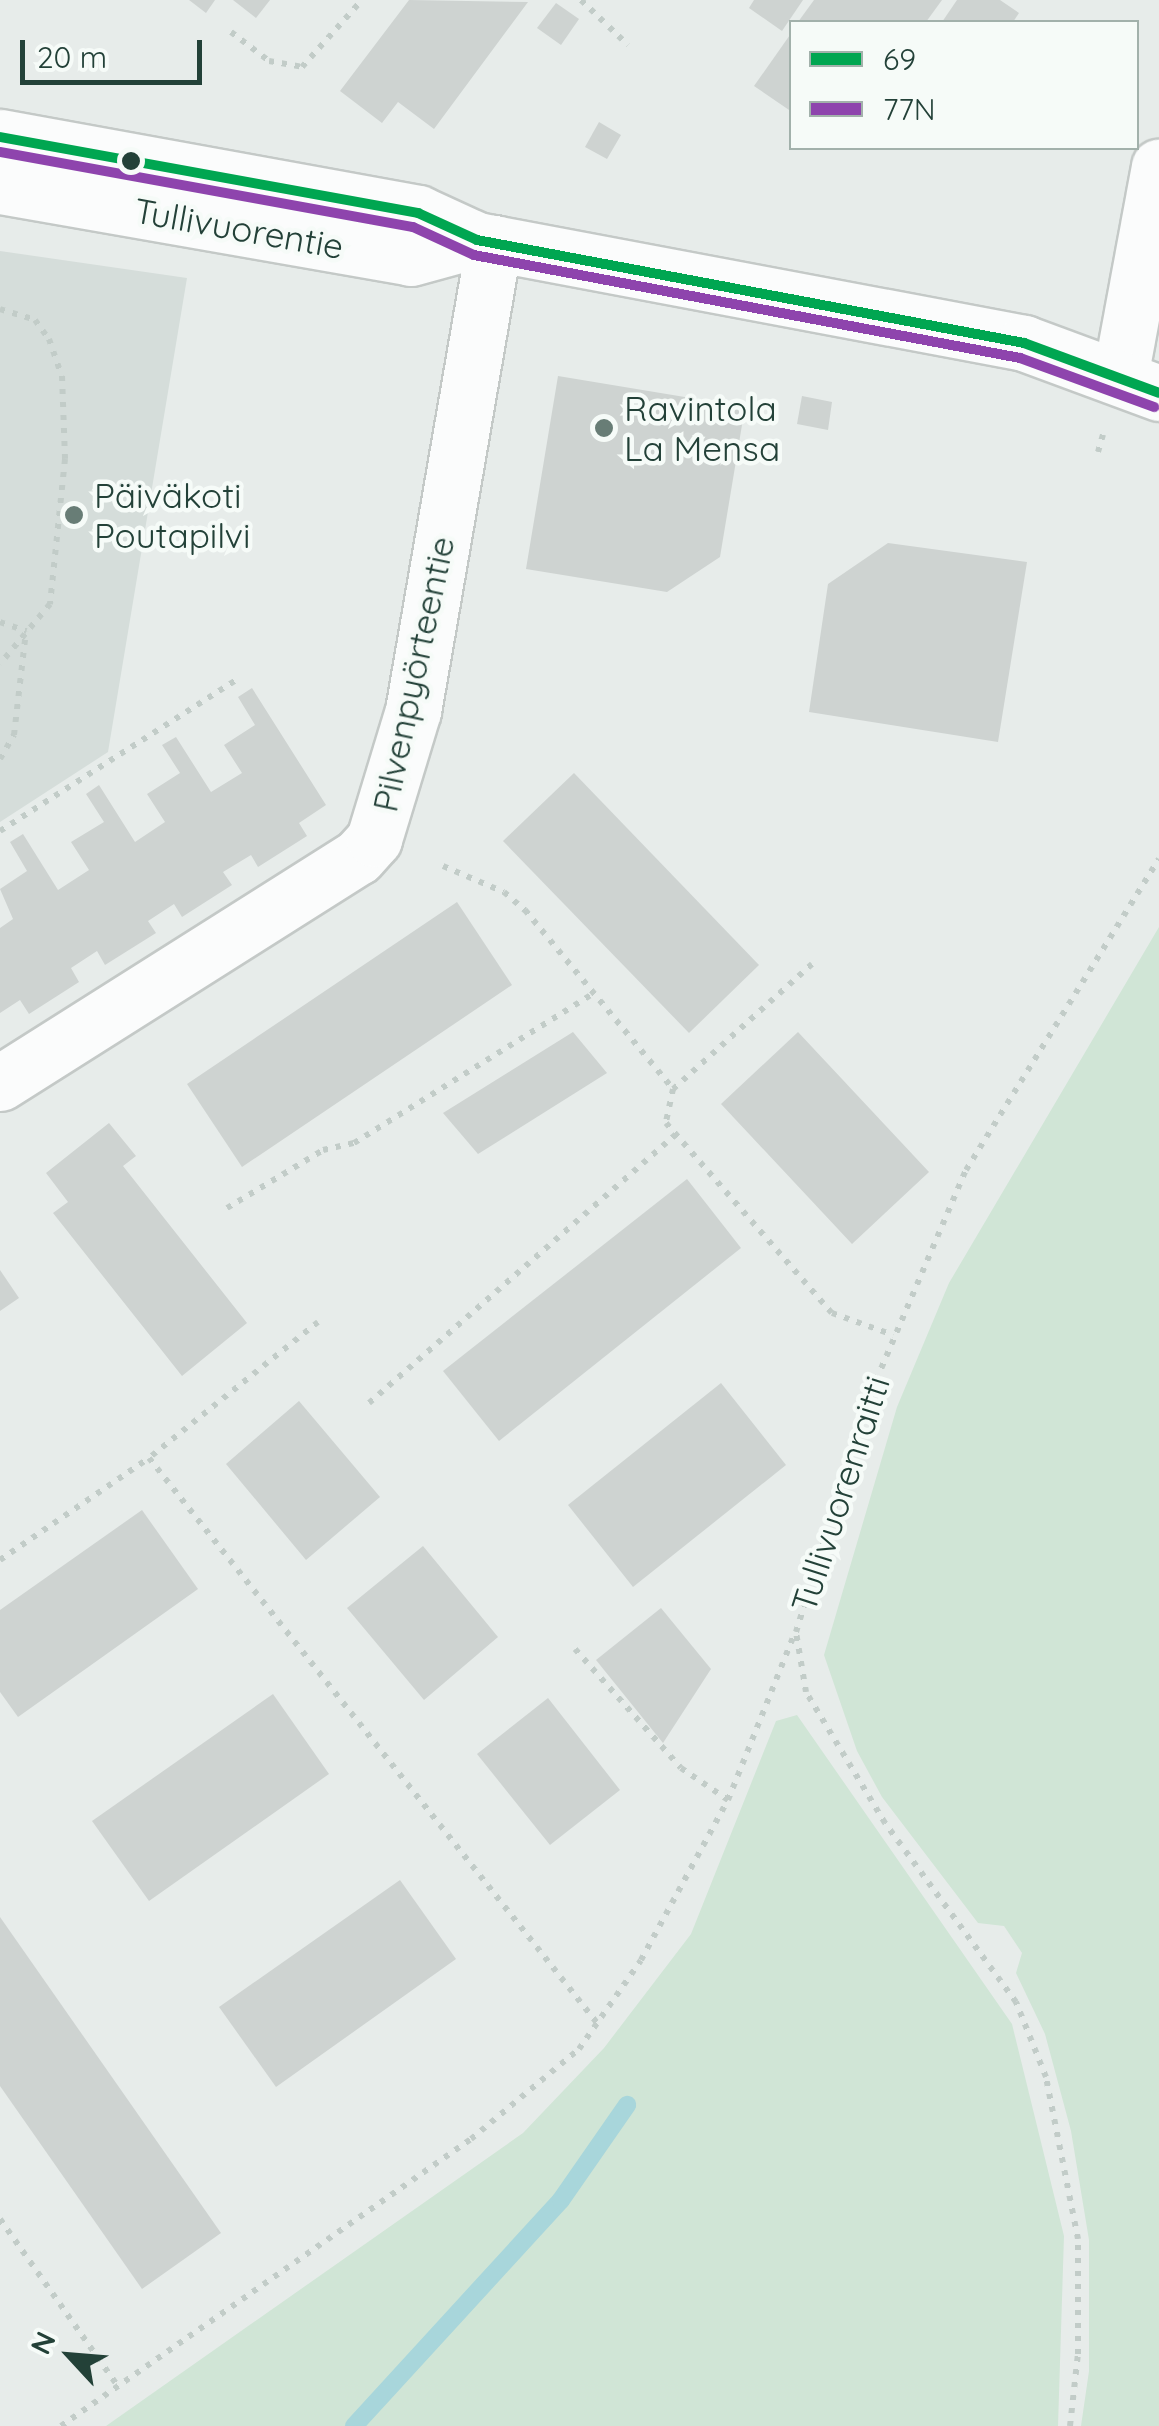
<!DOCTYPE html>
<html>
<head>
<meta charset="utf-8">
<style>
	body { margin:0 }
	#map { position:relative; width:1159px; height:2426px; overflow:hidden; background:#e7ecea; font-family:Quicksand,sans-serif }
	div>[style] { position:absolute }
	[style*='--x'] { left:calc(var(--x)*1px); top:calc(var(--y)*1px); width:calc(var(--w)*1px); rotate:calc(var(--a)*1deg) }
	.built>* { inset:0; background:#d5ddda }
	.green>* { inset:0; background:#d0e5d6 }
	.stream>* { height:18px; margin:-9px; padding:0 9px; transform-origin:9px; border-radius:9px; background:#a8d6db }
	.building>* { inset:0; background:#ced3d1 }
	.path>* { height:6px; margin-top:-3px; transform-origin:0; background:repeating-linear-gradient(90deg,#c2ccc8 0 5px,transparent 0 13px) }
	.roads { filter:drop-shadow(2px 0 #c4c9c7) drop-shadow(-2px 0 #c4c9c7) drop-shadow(0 2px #c4c9c7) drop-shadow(0 -2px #c4c9c7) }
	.street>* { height:55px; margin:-27.5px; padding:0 27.5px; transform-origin:27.5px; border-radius:27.5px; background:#fbfcfc }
	.secondary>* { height:55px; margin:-27.5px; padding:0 27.5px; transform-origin:27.5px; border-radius:27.5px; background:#fbfcfc }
	.bus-1>* { height:10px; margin:-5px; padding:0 5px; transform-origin:5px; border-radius:5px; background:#00a651 }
	.bus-2>* { height:10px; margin:-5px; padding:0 5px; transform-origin:5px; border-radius:5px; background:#8e44ad }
	.dots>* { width:28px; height:28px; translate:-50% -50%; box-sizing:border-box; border:5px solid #f6fbf8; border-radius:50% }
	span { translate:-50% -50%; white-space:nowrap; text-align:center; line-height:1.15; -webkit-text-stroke:9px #f6fbf8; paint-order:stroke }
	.street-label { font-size:35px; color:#234138 }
	.poi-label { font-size:35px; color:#234138 }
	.left { translate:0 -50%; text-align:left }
	.legend { position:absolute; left:789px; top:20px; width:350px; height:130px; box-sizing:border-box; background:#f6fbf8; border:2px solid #a2b1ab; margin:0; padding:12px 18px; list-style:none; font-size:30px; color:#234138 }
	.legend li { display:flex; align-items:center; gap:20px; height:50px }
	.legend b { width:50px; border:2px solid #a2b1ab }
	.north { position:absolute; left:20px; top:2306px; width:100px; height:100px; -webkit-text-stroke:8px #f6fbf8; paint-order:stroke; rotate:296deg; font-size:28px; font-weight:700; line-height:40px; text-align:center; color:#234138 }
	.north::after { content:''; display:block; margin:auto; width:35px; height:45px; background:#234138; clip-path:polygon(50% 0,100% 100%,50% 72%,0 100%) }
	.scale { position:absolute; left:20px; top:40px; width:182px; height:45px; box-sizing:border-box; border:5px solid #234138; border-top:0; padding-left:12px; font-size:30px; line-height:35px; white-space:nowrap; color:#234138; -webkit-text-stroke:8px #f6fbf8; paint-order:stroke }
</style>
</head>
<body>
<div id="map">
	<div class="built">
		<div style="clip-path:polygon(0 251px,187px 278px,108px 752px,0 822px)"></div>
	</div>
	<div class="green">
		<div style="clip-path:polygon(1159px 927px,1159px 2426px,1081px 2426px,1089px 2371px,1089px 2240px,1071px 2131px,1045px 2034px,1016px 1973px,1022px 1953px,1004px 1926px,978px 1923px,882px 1797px,857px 1751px,824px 1655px,897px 1407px,949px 1283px)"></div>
		<div style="clip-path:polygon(797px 1715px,1012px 2024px,1064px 2236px,1058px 2426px,106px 2426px,523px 2133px,604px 2048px,691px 1934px,776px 1721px)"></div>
	</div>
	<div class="stream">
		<div style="--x:354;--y:2426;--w:306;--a:-47.5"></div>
		<div style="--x:561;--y:2200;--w:116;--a:-55.2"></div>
	</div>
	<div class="building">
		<div style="clip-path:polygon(189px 0,215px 0,206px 13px)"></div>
		<div style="clip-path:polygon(233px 0,270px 0,256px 18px)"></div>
		<div style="clip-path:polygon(409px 0,528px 2px,434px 129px,398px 102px,382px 123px,340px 91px)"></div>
		<div style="clip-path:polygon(754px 0,803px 0,782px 31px,749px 8px)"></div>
		<div style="clip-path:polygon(814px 0,942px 0,926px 22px,798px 22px)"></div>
		<div style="clip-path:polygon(957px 0,1000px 0,1019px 13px,1013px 22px,942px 22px)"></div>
		<div style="clip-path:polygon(556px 3px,579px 19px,561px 45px,537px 28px)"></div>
		<div style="clip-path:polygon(792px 32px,792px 112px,754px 86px)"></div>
		<div style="clip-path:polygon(599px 122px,621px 135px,607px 159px,585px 147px)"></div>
		<div style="clip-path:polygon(558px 376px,745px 407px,720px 557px,667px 592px,526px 569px)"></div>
		<div style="clip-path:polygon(802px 396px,832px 402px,828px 430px,797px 424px)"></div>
		<div style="clip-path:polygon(888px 543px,1027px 562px,998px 742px,809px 712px,828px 584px)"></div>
		<div style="clip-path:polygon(252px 688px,326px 805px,299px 823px,307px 836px,258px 867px,251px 855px,223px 872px,232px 885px,182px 917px,174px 904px,148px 921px,156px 933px,105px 965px,97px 951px,71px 968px,79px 982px,29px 1014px,20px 1000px,0 1013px,0 928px,13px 919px,0 889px,27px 871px,10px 842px,23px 834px,58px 890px,89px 870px,71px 842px,104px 822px,86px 794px,99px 785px,135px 842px,165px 822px,147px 794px,180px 773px,162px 745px,176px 737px,211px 792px,242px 773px,224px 745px,255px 725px,238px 697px)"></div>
		<div style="clip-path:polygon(574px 773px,759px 965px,689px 1033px,503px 841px)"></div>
		<div style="clip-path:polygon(457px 902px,512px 985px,242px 1167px,187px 1084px)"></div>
		<div style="clip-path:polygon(573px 1032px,607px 1073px,478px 1154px,443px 1113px)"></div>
		<div style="clip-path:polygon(798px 1032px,929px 1172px,852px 1244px,721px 1104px)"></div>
		<div style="clip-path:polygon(109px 1123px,136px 1156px,123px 1166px,247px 1323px,182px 1376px,53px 1213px,68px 1202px,46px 1173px)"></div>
		<div style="clip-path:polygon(687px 1179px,741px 1248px,499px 1441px,443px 1371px)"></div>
		<div style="clip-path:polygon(0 1270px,19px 1298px,0 1311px)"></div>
		<div style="clip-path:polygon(721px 1383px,786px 1465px,633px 1587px,568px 1505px)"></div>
		<div style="clip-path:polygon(299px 1401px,380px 1497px,306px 1560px,226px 1464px)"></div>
		<div style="clip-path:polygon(142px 1510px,198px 1589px,18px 1717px,0 1692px,0 1610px)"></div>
		<div style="clip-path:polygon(423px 1546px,498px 1637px,424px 1700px,347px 1608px)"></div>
		<div style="clip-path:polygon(661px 1608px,711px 1669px,663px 1743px,596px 1660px)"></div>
		<div style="clip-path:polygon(273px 1694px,329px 1774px,149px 1901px,92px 1821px)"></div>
		<div style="clip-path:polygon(548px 1698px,620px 1790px,550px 1845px,477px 1754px)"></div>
		<div style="clip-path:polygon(400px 1880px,456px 1959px,276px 2087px,219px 2007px)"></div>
		<div style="clip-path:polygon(0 1917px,221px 2233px,142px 2289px,0 2086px)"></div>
	</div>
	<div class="path">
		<div style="--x:581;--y:0;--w:65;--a:43.8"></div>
		<div style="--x:231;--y:32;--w:48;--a:37.3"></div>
		<div style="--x:269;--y:61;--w:34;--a:10"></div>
		<div style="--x:302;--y:67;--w:90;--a:-48.2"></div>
		<div style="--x:0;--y:309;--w:37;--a:17"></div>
		<div style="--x:35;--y:320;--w:24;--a:54"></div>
		<div style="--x:49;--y:339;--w:39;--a:71"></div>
		<div style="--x:62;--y:376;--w:83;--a:87.9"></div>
		<div style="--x:65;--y:459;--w:146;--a:95.9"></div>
		<div style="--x:50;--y:604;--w:78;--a:129.8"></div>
		<div style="--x:1098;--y:452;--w:18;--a:-74"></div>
		<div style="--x:0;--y:622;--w:28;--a:19"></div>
		<div style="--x:0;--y:759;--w:28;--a:-60"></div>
		<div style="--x:14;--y:735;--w:104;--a:-83.4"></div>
		<div style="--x:0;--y:831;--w:284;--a:-32.6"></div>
		<div style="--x:443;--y:866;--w:66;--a:23.1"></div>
		<div style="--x:504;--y:892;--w:28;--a:41"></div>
		<div style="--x:525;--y:910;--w:232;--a:50.4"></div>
		<div style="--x:812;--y:964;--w:187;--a:138"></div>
		<div style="--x:673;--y:1089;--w:35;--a:102"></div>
		<div style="--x:666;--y:1123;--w:252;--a:48.9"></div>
		<div style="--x:832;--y:1313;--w:65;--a:19.8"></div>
		<div style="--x:227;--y:1208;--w:112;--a:-31.1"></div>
		<div style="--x:323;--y:1150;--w:32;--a:-13"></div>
		<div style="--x:354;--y:1143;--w:283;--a:-32"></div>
		<div style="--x:318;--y:1322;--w:217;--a:141.2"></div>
		<div style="--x:149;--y:1458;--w:721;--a:51.59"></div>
		<div style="--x:369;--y:1403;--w:408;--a:-41.2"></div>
		<div style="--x:0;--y:1560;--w:181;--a:-34.4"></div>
		<div style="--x:575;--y:1649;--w:159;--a:48.3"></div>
		<div style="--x:681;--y:1768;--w:57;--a:34.2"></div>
		<div style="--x:0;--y:2219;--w:204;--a:54.8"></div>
		<div style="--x:61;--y:2426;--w:500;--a:-34.99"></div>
		<div style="--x:471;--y:2139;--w:141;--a:-39.8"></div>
		<div style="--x:579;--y:2049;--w:108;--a:-55.1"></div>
		<div style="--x:641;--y:1960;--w:182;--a:-61.5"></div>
		<div style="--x:728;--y:1800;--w:178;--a:-68.2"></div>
		<div style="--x:1070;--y:2426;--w:72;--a:-83.7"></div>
		<div style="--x:1078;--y:2354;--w:115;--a:-90"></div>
		<div style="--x:1078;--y:2239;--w:165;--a:-101.2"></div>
		<div style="--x:1046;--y:2077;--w:81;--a:-111.8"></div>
		<div style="--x:1016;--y:2002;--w:222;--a:-126.2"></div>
		<div style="--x:885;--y:1823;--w:153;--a:-121.1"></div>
		<div style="--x:806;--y:1692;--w:61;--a:-99.5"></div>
		<div style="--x:796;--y:1632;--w:239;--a:-72.9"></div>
		<div style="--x:866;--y:1404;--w:254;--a:-66.9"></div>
		<div style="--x:966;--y:1170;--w:366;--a:-58.2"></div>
	</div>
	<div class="roads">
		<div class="street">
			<div style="--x:1120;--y:377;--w:214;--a:-79.5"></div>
			<div style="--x:0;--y:1083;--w:423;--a:-32.3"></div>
			<div style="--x:358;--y:857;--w:24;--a:-48"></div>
			<div style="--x:374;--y:839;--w:134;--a:-73.1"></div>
			<div style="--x:413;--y:711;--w:475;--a:-80.2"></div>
		</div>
		<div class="secondary">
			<div style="--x:0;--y:137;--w:425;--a:10.3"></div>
			<div style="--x:418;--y:213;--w:65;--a:24.6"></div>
			<div style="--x:477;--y:240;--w:557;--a:10.66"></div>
			<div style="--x:1024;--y:343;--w:144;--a:20.3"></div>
			<div style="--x:0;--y:186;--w:417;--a:9.9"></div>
			<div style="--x:411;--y:258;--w:68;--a:-15.3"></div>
		</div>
	</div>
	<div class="bus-1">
		<div style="--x:0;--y:137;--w:425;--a:10.3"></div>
		<div style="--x:418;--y:213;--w:65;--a:24.6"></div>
		<div style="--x:477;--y:240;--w:557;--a:10.66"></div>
		<div style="--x:1024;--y:343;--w:144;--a:20.3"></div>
	</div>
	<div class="bus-2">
		<div style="--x:0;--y:152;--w:420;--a:10.3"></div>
		<div style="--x:413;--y:227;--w:67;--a:24.7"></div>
		<div style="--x:474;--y:255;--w:556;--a:10.68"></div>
		<div style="--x:1020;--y:358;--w:143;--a:20.1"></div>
	</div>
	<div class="dots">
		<div style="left:131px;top:161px;background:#234138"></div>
		<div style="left:604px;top:428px;background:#687d76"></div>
		<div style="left:74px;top:515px;background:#687d76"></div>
	</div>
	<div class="street-label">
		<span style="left:239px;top:228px;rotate:10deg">Tullivuorentie</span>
		<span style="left:413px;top:674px;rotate:-78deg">Pilvenpyörteentie</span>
		<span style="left:840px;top:1494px;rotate:-72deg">Tullivuorenraitti</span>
	</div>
	<div class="poi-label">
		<span class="left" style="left:624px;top:428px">Ravintola<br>La Mensa</span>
		<span class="left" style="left:94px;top:515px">Päiväkoti<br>Poutapilvi</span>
	</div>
	<ul class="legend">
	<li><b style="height:12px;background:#00a651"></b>69</li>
	<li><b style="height:12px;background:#8e44ad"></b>77N</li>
	</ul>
	<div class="north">N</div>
	<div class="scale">20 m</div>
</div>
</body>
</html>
